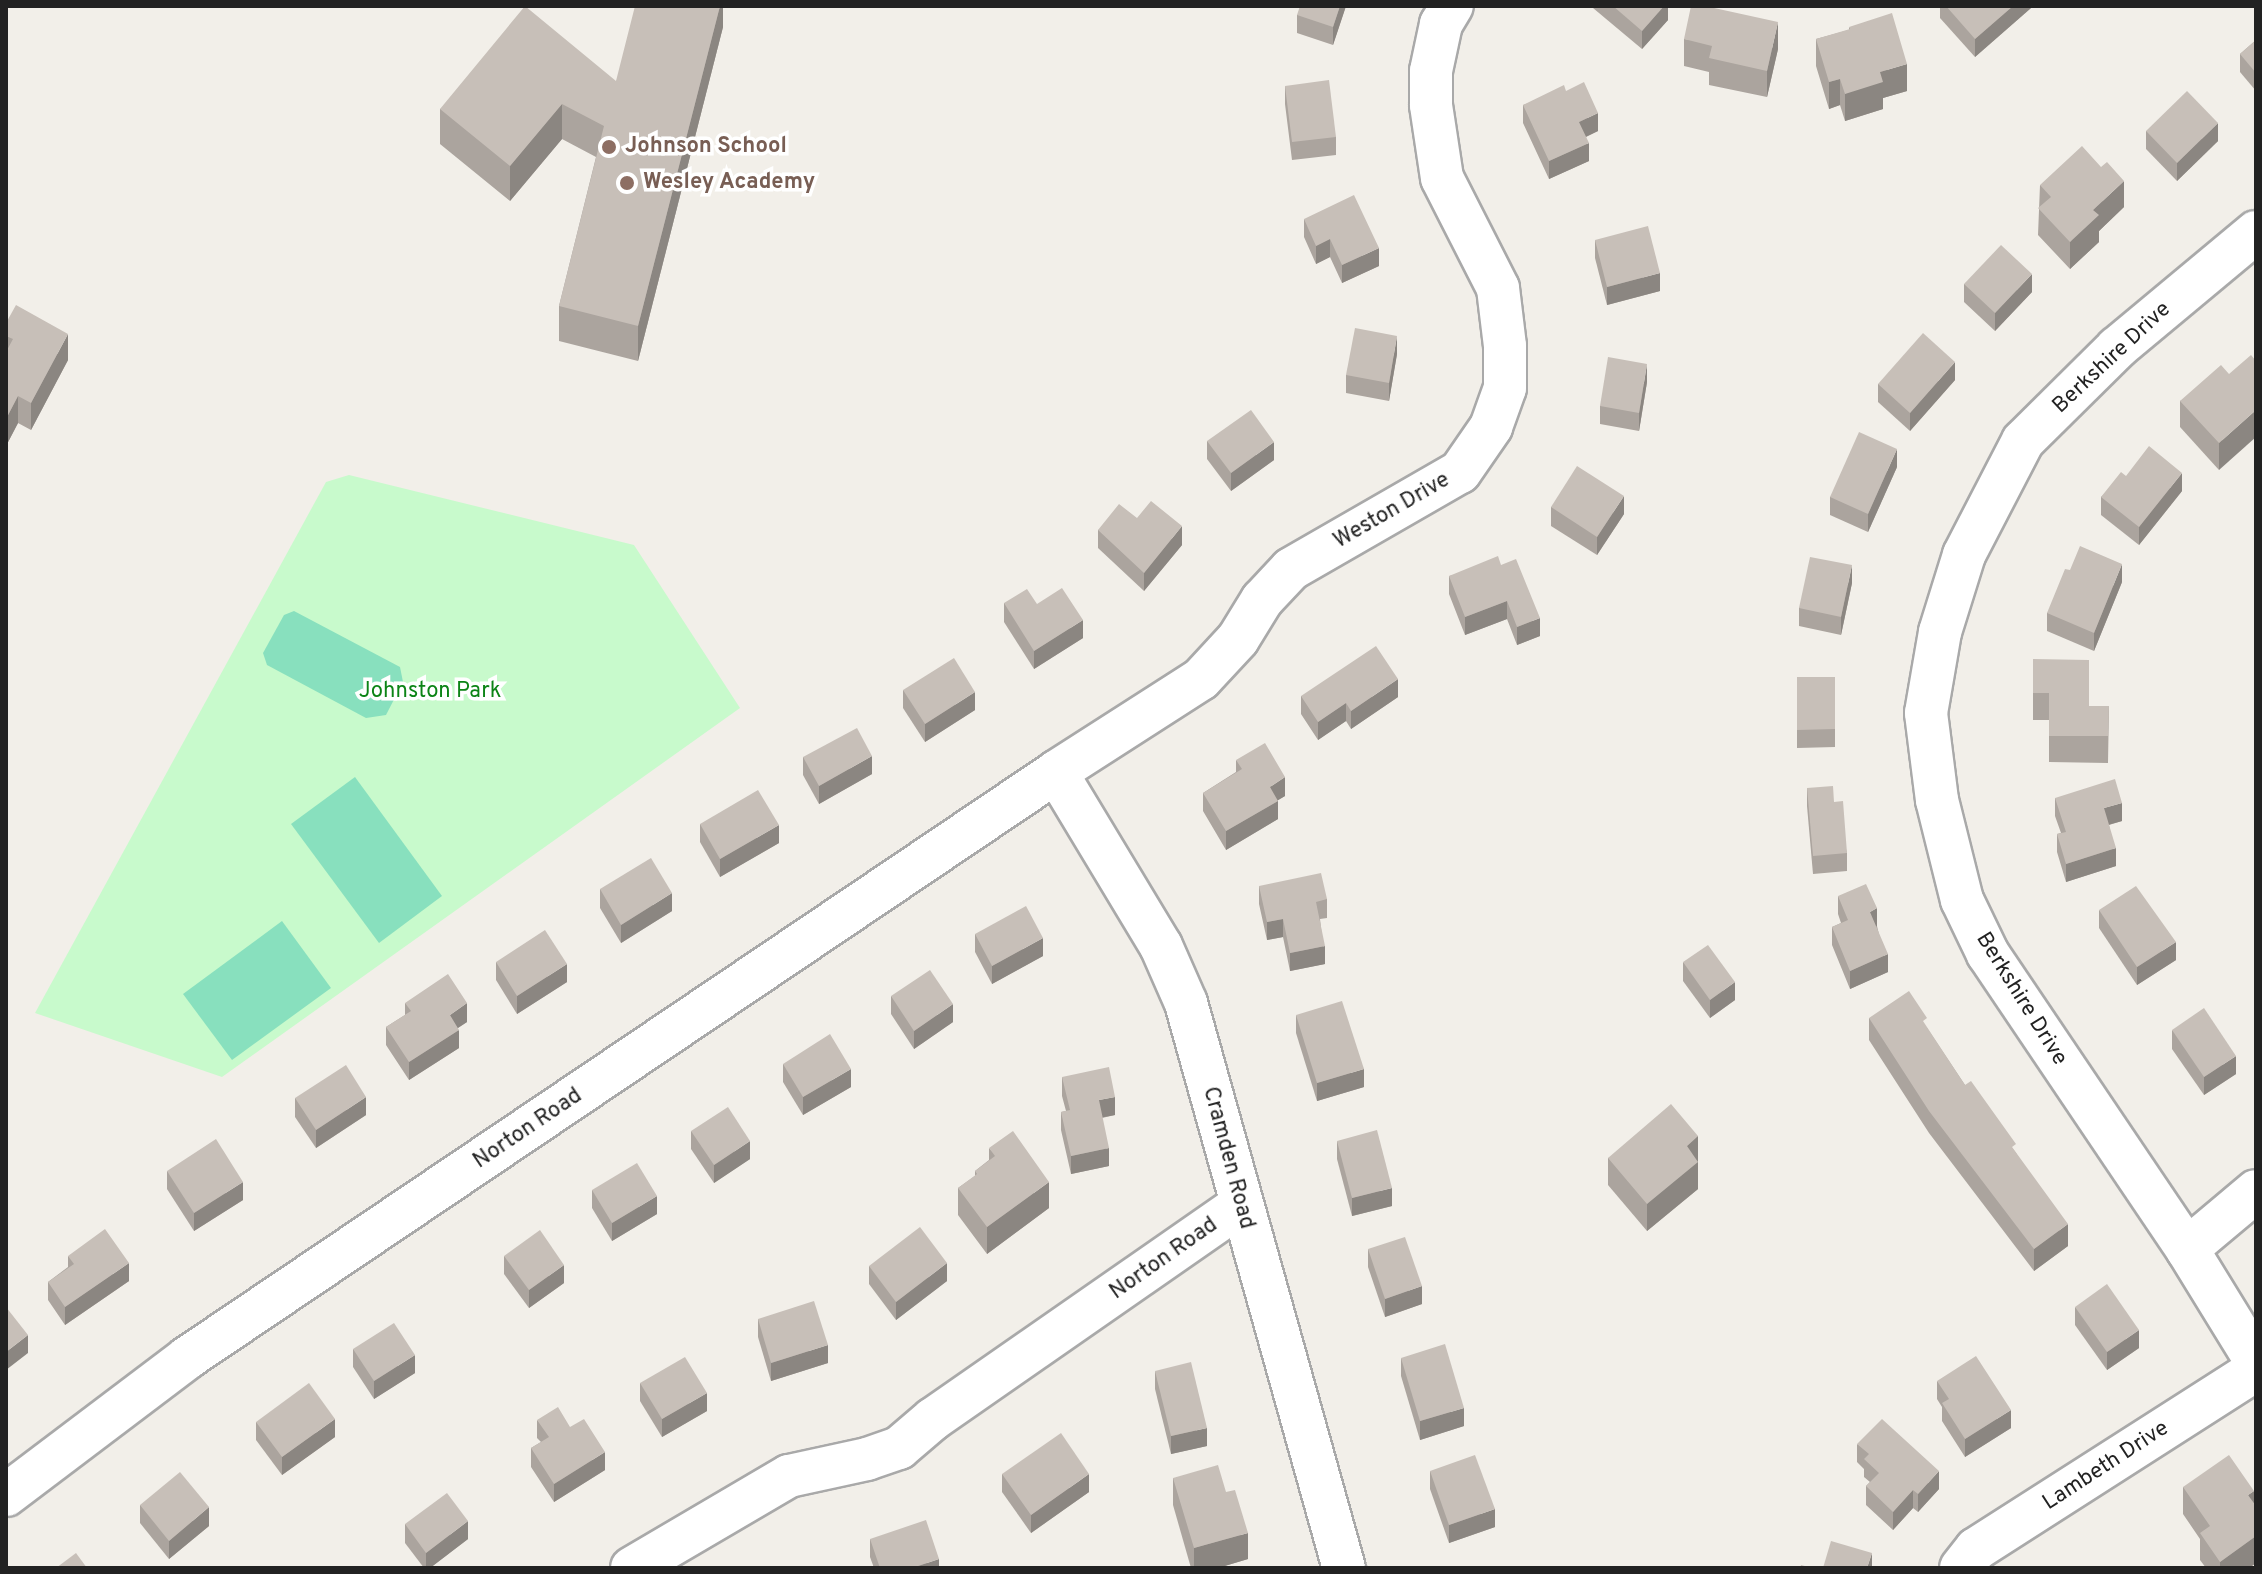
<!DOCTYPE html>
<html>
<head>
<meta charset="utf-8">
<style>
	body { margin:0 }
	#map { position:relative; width:2262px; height:1574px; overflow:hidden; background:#f2efe9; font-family:Overpass,sans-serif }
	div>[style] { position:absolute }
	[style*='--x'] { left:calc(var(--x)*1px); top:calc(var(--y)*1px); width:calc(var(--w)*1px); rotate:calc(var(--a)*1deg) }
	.park>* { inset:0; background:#c8facc }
	.pitch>* { inset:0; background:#88e0be }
	.roads { filter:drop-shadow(2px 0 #a9a9a9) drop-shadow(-2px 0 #a9a9a9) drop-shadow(0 2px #a9a9a9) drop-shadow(0 -2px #a9a9a9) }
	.minor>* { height:42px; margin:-21px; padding:0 21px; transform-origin:21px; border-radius:21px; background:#fff }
	.wall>* { inset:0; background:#aba49e }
	.shaded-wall>* { inset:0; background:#8b8681 }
	.building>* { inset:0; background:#c7bfb8 }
	.dots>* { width:22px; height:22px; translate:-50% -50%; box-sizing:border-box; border:4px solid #fff; border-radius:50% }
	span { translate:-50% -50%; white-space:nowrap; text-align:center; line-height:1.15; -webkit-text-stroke:7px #fff; paint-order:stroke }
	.education-label { font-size:22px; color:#785e54; font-weight:700 }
	.left { translate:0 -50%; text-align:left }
	.street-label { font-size:22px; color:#222 }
	.park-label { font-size:22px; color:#0c8416 }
	.frame { position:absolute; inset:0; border:8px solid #222; pointer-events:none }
</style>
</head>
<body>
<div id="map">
	<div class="park">
		<div style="clip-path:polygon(349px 475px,634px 545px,740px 708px,222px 1077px,35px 1013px,326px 482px)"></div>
	</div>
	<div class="pitch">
		<div style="clip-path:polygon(294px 611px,400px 667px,403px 682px,386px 715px,366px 718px,267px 665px,263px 653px,284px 615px)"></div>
		<div style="clip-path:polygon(355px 777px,442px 896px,379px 943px,291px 824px)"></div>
		<div style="clip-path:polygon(282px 921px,331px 988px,232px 1060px,183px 994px)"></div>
	</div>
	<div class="roads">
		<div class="minor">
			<div style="--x:2256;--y:232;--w:181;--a:140.2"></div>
			<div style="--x:2117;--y:348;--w:132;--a:135.3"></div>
			<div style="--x:2023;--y:441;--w:128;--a:117.4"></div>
			<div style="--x:1964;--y:555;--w:81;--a:107.3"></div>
			<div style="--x:1940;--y:632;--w:82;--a:99.8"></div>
			<div style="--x:1926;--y:713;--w:88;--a:82.8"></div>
			<div style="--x:1937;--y:800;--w:103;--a:76"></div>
			<div style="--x:1962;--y:900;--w:60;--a:64.3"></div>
			<div style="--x:1988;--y:954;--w:356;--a:56"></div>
			<div style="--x:2187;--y:1249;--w:132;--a:58.4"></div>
			<div style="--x:1056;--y:772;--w:203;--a:58.9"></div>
			<div style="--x:1161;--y:946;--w:62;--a:66.3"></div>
			<div style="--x:1186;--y:1003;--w:587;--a:74.38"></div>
			<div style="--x:2187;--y:1249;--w:90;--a:-40"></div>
			<div style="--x:6;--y:1495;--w:227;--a:-37.1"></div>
			<div style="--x:187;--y:1358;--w:1048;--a:-33.99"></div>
			<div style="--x:1056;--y:772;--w:172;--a:-32.7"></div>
			<div style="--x:1201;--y:679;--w:54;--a:-47.2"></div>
			<div style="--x:1238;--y:639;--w:46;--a:-58.4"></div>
			<div style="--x:1262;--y:600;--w:42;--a:-46.9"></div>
			<div style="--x:1291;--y:569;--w:195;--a:-29.9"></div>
			<div style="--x:1460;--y:472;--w:55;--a:-55.4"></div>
			<div style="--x:1491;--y:427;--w:41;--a:-70.3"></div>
			<div style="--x:1505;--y:388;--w:42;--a:-90"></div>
			<div style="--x:1505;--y:346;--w:58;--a:-96.9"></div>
			<div style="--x:1498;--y:288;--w:123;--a:-117"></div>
			<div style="--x:1442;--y:178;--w:74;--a:-98.6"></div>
			<div style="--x:1431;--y:105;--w:34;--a:-90"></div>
			<div style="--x:1431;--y:71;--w:48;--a:-78"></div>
			<div style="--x:1441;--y:24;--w:21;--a:-59"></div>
			<div style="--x:632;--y:1568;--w:182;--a:-30.4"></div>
			<div style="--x:789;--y:1476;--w:80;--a:-12.3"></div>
			<div style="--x:867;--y:1459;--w:34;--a:-19"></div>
			<div style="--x:899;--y:1448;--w:45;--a:-40.5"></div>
			<div style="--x:933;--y:1419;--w:374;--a:-34.8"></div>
			<div style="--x:1961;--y:1568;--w:24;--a:-52"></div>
			<div style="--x:1976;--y:1549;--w:332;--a:-32.6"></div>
		</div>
	</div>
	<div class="wall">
		<div style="clip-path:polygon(723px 6px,723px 27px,638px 361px,559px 341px,559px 306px,596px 157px,562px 139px,510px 201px,440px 144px,440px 109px,616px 81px)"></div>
		<div style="clip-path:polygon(1346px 6px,1333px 45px,1297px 33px,1297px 15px)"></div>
		<div style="clip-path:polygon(1593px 6px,1668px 6px,1668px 20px,1642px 49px,1593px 8px)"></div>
		<div style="clip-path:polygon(1940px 6px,2031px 6px,2031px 8px,1975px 57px,1940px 18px)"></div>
		<div style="clip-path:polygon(1849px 27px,1907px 91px,1883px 98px,1883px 109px,1845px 121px,1840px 105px,1829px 109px,1816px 66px,1816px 39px,1849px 30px)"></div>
		<div style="clip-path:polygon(1684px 39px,1778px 49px,1767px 97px,1709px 85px,1709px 72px,1684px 66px)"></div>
		<div style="clip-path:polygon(2256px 40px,2256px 91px,2240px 72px,2240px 54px)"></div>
		<div style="clip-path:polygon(1285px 86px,1336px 137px,1336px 155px,1292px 160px,1285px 104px)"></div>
		<div style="clip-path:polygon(1566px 91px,1598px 131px,1586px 137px,1589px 161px,1549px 179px,1523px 123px,1523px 105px)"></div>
		<div style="clip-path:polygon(2146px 131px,2218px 141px,2177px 181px,2146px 149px)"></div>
		<div style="clip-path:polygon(2040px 185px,2124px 207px,2099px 231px,2099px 242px,2070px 269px,2038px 235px)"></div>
		<div style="clip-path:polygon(1304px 219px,1379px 266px,1342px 283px,1330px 257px,1316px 264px,1304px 237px)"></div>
		<div style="clip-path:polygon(1595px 240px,1660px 291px,1607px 305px,1595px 258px)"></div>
		<div style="clip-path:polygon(1964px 284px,2032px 292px,1995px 331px,1964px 302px)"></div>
		<div style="clip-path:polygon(6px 323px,68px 360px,31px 430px,18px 423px,6px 446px)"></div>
		<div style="clip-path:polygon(1397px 354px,1389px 401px,1346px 393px,1346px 375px)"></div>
		<div style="clip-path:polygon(2229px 374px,2219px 470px,2180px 427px,2180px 401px)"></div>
		<div style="clip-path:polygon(1955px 380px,1910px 431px,1878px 402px,1878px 384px)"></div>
		<div style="clip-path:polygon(1647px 382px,1639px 431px,1600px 424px,1600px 406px)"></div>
		<div style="clip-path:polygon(1207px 441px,1274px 460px,1231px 491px,1207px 459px)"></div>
		<div style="clip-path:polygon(1897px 467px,1868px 532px,1830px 515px,1830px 497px)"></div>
		<div style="clip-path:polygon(2126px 476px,2182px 491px,2139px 545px,2101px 515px,2101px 497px)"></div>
		<div style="clip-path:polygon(1551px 507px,1624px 514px,1597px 555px,1551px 526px)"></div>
		<div style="clip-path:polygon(1137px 518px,1182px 545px,1144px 591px,1098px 548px,1098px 530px)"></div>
		<div style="clip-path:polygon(1501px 565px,1540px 636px,1517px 645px,1507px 619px,1465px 635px,1449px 594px,1449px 576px)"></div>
		<div style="clip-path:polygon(2122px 582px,2094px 651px,2047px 631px,2047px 613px)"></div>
		<div style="clip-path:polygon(1852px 583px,1841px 635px,1799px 626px,1799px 608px)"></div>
		<div style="clip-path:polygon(1004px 603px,1037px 604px,1083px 638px,1034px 669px,1004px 622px)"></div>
		<div style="clip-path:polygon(2033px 659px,2089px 706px,2109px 706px,2108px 763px,2049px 762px,2049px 720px,2033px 720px)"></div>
		<div style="clip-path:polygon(1797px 677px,1835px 677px,1835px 747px,1797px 748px)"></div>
		<div style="clip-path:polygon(903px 690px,975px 710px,925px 742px,903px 708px)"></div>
		<div style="clip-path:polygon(1301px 696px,1398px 697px,1351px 729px,1346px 721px,1318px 740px,1301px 714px)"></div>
		<div style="clip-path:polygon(803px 757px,872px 774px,819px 804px,803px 775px)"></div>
		<div style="clip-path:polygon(1236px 760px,1285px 796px,1278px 800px,1278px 819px,1226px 850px,1203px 811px,1203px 793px,1236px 772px)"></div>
		<div style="clip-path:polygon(1807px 788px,1834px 802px,1847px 853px,1847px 871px,1813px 874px,1807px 806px)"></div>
		<div style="clip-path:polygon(2055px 798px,2122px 821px,2109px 825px,2116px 866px,2066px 882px,2057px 852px,2057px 834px,2061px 833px,2055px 816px)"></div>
		<div style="clip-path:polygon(700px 824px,779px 843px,720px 877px,700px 842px)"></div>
		<div style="clip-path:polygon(1259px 886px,1327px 899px,1327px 918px,1320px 919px,1325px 964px,1290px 971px,1283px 937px,1267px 940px,1259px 904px)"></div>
		<div style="clip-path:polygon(600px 889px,672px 911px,621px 943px,600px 908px)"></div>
		<div style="clip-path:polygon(1838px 896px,1877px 926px,1888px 972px,1850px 989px,1832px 945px,1832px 927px,1841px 923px,1838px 914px)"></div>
		<div style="clip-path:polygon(2099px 910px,2176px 960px,2137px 985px,2099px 928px)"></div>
		<div style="clip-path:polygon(975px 934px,1043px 956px,992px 984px,975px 952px)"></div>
		<div style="clip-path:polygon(496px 962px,567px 982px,517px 1014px,496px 980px)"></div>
		<div style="clip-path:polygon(1683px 962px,1735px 1000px,1710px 1018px,1683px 981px)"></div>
		<div style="clip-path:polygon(891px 996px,953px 1022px,914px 1049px,891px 1014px)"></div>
		<div style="clip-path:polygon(405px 1003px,467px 1022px,458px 1028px,459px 1048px,409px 1080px,386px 1045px,386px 1027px,405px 1015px)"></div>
		<div style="clip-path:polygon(1296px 1015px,1364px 1087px,1317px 1101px,1296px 1033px)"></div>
		<div style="clip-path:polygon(1869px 1018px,1927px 1028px,1965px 1085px,2016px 1153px,2068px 1246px,2034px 1271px,1929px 1133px,1869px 1040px)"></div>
		<div style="clip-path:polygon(2172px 1030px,2236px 1074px,2204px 1095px,2172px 1049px)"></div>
		<div style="clip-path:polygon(783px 1064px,851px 1087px,803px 1115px,783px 1082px)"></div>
		<div style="clip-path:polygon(1062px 1077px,1115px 1115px,1102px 1118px,1109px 1166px,1071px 1174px,1061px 1130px,1061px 1112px,1066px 1111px,1062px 1096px)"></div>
		<div style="clip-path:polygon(295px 1098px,366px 1115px,316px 1148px,295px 1117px)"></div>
		<div style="clip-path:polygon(691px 1131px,750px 1159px,714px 1183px,691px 1149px)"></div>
		<div style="clip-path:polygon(1698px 1136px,1698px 1189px,1647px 1231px,1608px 1185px,1608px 1158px)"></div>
		<div style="clip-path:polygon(1337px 1141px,1392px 1206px,1352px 1216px,1337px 1159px)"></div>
		<div style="clip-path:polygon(989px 1148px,1049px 1208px,987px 1254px,958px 1215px,958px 1188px,975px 1176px,975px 1171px,989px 1160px)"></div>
		<div style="clip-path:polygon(167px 1171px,243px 1200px,194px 1231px,167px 1189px)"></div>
		<div style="clip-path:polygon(592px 1190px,657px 1214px,612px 1241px,592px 1208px)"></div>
		<div style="clip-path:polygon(1368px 1249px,1422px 1304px,1385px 1317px,1368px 1267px)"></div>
		<div style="clip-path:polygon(68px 1256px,129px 1281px,65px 1325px,48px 1300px,48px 1282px,68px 1267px)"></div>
		<div style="clip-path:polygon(504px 1256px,564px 1283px,529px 1308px,504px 1274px)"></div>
		<div style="clip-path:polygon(869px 1266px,947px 1281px,896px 1320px,869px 1284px)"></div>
		<div style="clip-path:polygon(2075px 1307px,2139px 1348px,2107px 1370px,2075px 1325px)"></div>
		<div style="clip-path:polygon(758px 1319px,828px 1363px,771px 1381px,758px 1337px)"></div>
		<div style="clip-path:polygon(353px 1349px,415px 1373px,374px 1399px,353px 1367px)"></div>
		<div style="clip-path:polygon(1401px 1358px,1464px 1426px,1420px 1440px,1401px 1376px)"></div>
		<div style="clip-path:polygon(1155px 1371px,1207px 1446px,1171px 1454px,1155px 1389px)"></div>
		<div style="clip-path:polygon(1937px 1381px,2011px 1428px,1965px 1457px,1942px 1421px,1942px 1407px,1937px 1399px)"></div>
		<div style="clip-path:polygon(640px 1383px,707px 1411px,662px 1437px,640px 1401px)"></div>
		<div style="clip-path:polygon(537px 1420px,605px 1470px,554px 1502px,531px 1467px,531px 1448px,541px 1442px,537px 1438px)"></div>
		<div style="clip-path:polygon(256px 1422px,335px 1437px,282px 1475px,256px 1440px)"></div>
		<div style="clip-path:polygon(1857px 1444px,1939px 1489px,1918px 1512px,1913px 1508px,1893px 1530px,1866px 1505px,1866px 1486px,1870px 1482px,1864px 1477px,1864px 1469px,1857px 1462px)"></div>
		<div style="clip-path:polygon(1430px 1471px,1495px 1527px,1449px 1543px,1430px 1489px)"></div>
		<div style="clip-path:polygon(1002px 1474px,1089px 1492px,1031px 1533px,1002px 1492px)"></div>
		<div style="clip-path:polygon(1173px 1478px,1226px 1492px,1248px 1559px,1218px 1568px,1191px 1568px,1173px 1505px)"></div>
		<div style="clip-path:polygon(2183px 1487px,2254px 1504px,2256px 1563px,2249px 1568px,2206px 1568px,2200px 1560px,2200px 1539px,2183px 1514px)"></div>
		<div style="clip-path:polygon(140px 1505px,209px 1526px,169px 1559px,140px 1523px)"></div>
		<div style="clip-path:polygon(405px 1524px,468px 1539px,430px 1568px,424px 1568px,405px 1543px)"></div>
		<div style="clip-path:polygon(870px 1539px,939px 1568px,874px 1568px,870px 1557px)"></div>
	</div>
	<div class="shaded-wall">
		<div style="clip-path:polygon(720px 6px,723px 6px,723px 27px,638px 361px,638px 326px)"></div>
		<div style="clip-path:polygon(1340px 6px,1346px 6px,1333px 45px,1333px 27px)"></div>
		<div style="clip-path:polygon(1664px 6px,1668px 6px,1668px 20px,1642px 49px,1642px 31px)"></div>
		<div style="clip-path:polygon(2013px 6px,2031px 6px,2031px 8px,1975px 57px,1975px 39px)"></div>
		<div style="clip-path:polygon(1778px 22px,1778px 49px,1767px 97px,1767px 71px)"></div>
		<div style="clip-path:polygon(1907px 64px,1907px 91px,1883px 98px,1883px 109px,1845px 121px,1845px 94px,1880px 72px)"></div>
		<div style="clip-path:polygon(1840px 79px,1840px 105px,1829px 109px,1829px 82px)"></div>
		<div style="clip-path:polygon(562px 104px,562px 139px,510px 201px,510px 166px)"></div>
		<div style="clip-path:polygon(1598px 113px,1598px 131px,1579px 140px,1579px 122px)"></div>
		<div style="clip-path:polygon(2218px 123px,2218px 141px,2177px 181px,2177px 163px)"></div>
		<div style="clip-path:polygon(1589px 143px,1589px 161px,1549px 179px,1549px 161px)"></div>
		<div style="clip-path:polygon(2124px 181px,2124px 207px,2099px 231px,2099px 242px,2070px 269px,2070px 242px,2093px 210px)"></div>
		<div style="clip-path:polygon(1330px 239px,1330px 257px,1316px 264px,1316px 246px)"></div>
		<div style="clip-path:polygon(1379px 248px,1379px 266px,1342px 283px,1342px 265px)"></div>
		<div style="clip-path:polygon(1660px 273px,1660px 291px,1607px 305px,1607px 287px)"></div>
		<div style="clip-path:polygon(2032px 274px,2032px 292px,1995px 331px,1995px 313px)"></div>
		<div style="clip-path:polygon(68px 334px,68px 360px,31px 430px,31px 403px)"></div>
		<div style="clip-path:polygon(1397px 336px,1397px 354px,1389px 401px,1389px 383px)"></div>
		<div style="clip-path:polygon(1955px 362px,1955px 380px,1910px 431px,1910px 413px)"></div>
		<div style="clip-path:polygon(1647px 364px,1647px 382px,1639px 431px,1639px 413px)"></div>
		<div style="clip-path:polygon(18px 396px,18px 423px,6px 446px,6px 419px)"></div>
		<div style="clip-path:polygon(2256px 410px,2256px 437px,2219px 470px,2219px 443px)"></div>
		<div style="clip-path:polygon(1274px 442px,1274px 460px,1231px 491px,1231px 473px)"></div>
		<div style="clip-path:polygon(1897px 449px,1897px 467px,1868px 532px,1868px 514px)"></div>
		<div style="clip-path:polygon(2182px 473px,2182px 491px,2139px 545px,2139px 527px)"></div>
		<div style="clip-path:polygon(1624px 496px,1624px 514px,1597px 555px,1597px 537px)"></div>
		<div style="clip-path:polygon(1182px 526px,1182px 545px,1144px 591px,1144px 573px)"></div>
		<div style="clip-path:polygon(2122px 564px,2122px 582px,2094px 651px,2094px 633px)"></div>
		<div style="clip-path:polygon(1852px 565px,1852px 583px,1841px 635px,1841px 617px)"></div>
		<div style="clip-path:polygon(1507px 601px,1507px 619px,1465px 635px,1465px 617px)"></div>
		<div style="clip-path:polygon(1540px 618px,1540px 636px,1517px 645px,1517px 627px)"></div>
		<div style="clip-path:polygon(1083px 620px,1083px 638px,1034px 669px,1034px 651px)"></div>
		<div style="clip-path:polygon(1398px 679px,1398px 697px,1351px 729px,1351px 711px)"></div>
		<div style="clip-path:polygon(975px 692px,975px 710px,925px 742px,925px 724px)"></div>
		<div style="clip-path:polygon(1346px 703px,1346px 721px,1318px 740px,1318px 722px)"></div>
		<div style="clip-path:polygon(872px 756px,872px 774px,819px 804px,819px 786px)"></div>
		<div style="clip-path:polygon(1285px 777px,1285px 796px,1270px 805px,1270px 787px)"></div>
		<div style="clip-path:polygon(1278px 801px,1278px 819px,1226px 850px,1226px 831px)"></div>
		<div style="clip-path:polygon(2122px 803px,2122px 821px,2104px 826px,2104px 808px)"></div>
		<div style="clip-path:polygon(779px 825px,779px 843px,720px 877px,720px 859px)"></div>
		<div style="clip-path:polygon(2116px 848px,2116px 866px,2066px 882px,2066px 864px)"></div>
		<div style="clip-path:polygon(672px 893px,672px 911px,621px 943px,621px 925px)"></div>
		<div style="clip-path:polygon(1877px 908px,1877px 926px,1870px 930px,1870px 912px)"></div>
		<div style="clip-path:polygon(1283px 919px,1283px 937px,1267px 940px,1267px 922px)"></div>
		<div style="clip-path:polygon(1043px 938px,1043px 956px,992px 984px,992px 966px)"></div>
		<div style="clip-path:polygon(2176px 942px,2176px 960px,2137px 985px,2137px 967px)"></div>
		<div style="clip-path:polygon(1325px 946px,1325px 964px,1290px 971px,1290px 953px)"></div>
		<div style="clip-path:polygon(1888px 954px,1888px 972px,1850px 989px,1850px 971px)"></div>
		<div style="clip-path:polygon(567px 964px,567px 982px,517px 1014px,517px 996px)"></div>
		<div style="clip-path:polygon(1735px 982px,1735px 1000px,1710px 1018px,1710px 1000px)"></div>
		<div style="clip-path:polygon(467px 1003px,467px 1022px,450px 1033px,450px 1015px)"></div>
		<div style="clip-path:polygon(953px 1004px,953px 1022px,914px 1049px,914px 1031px)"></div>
		<div style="clip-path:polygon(459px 1030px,459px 1048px,409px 1080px,409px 1062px)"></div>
		<div style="clip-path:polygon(2236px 1056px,2236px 1074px,2204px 1095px,2204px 1077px)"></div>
		<div style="clip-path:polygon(851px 1069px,851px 1087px,803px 1115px,803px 1097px)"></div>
		<div style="clip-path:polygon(1364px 1069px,1364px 1087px,1317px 1101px,1317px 1083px)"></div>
		<div style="clip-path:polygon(366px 1097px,366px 1115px,316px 1148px,316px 1130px)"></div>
		<div style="clip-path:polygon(1115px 1097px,1115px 1115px,1099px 1118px,1099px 1100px)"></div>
		<div style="clip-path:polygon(1698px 1136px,1698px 1189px,1647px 1231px,1647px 1204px,1687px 1146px)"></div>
		<div style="clip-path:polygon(750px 1141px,750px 1159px,714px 1183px,714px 1165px)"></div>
		<div style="clip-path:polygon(1109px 1148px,1109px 1166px,1071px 1174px,1071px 1156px)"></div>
		<div style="clip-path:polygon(243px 1182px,243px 1200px,194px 1231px,194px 1213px)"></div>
		<div style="clip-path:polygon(1049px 1182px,1049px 1208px,987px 1254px,987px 1227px)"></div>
		<div style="clip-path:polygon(1392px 1188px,1392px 1206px,1352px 1216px,1352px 1198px)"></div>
		<div style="clip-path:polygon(657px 1196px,657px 1214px,612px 1241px,612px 1223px)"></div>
		<div style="clip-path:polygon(2068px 1224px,2068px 1246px,2034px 1271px,2034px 1249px)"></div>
		<div style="clip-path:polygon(129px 1263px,129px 1281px,65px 1325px,65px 1307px)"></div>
		<div style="clip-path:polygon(947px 1263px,947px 1281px,896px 1320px,896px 1302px)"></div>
		<div style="clip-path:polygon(564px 1265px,564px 1283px,529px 1308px,529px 1290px)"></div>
		<div style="clip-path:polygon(1422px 1286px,1422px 1304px,1385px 1317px,1385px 1299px)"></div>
		<div style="clip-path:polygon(2139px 1330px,2139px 1348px,2107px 1370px,2107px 1352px)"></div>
		<div style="clip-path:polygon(28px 1335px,28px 1353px,6px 1370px,6px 1352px)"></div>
		<div style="clip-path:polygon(828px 1345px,828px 1363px,771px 1381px,771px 1363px)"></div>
		<div style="clip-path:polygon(415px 1355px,415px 1373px,374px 1399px,374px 1381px)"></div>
		<div style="clip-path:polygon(707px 1393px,707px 1411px,662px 1437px,662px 1419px)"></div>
		<div style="clip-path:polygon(1464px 1408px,1464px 1426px,1420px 1440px,1420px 1421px)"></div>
		<div style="clip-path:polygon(2011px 1410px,2011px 1428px,1965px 1457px,1965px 1439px)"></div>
		<div style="clip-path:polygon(335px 1419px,335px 1437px,282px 1475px,282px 1457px)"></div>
		<div style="clip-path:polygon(1207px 1428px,1207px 1446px,1171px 1454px,1171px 1436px)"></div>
		<div style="clip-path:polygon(605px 1452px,605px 1470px,554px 1502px,554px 1484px)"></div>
		<div style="clip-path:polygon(1939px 1471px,1939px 1489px,1918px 1512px,1918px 1494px)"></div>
		<div style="clip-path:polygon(1089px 1474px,1089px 1492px,1031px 1533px,1031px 1515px)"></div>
		<div style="clip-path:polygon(1913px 1490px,1913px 1508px,1893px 1530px,1893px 1512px)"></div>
		<div style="clip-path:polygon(2254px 1491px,2254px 1517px,2248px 1495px)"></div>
		<div style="clip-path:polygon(209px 1507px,209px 1526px,169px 1559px,169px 1541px)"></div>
		<div style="clip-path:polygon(1495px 1509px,1495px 1527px,1449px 1543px,1449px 1525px)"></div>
		<div style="clip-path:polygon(468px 1521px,468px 1539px,430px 1568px,426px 1568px,426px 1553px)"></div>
		<div style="clip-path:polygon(1248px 1533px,1248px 1559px,1218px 1568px,1194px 1568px,1194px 1548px)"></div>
		<div style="clip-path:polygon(2256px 1536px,2256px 1563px,2249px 1568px,2220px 1568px,2220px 1562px)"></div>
		<div style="clip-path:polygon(1872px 1553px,1872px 1568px,1867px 1568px)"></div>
		<div style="clip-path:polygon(939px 1559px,939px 1568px,912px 1568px)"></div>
	</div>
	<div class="building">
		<div style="clip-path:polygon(525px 6px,616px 81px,635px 6px,720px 6px,638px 326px,559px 306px,604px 126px,562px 104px,510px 166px,440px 109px)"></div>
		<div style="clip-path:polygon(1300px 6px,1340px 6px,1333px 27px,1297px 15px)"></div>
		<div style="clip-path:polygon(1613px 6px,1664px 6px,1642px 31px)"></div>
		<div style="clip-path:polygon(1691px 6px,1705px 6px,1778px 22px,1767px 71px,1709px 58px,1712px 46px,1684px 39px)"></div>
		<div style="clip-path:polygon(1946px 6px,2013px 6px,1975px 39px)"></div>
		<div style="clip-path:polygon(1892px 13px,1907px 64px,1880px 72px,1883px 82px,1845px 94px,1840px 79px,1829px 82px,1816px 39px,1850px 29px,1849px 27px)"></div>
		<div style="clip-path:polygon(2256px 40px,2256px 73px,2240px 54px)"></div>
		<div style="clip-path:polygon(1329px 80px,1336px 137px,1292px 142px,1285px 86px)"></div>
		<div style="clip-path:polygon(1584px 82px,1598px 113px,1579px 122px,1589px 143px,1549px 161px,1523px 105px,1564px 85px,1566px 91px)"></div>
		<div style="clip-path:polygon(2187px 91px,2218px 123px,2177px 163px,2146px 131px)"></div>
		<div style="clip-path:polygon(2082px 146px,2101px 167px,2107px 162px,2124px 181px,2093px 210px,2099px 215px,2070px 242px,2038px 208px,2051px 197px,2040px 185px)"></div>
		<div style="clip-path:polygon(1354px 195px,1379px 248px,1342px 265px,1330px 239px,1316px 246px,1304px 219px)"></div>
		<div style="clip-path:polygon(1648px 226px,1660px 273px,1607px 287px,1595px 240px)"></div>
		<div style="clip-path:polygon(2001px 245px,2032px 274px,1995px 313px,1964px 284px)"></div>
		<div style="clip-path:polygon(16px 305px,68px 334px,31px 403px,18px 396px,6px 419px,6px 352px,13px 339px,6px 336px,6px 323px)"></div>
		<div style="clip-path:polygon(1355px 328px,1397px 336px,1389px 383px,1346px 375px)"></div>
		<div style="clip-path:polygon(1923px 333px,1955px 362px,1910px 413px,1878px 384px)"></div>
		<div style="clip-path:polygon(2251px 355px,2256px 361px,2256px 410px,2219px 443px,2180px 401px,2221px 365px,2229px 374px)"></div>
		<div style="clip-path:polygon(1608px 357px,1647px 364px,1639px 413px,1600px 406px)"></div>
		<div style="clip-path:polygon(1251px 410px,1274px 442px,1231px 473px,1207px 441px)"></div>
		<div style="clip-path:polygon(1859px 432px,1897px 449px,1868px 514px,1830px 497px)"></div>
		<div style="clip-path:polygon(2149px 446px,2182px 473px,2139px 527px,2101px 497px,2121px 472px,2126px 476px)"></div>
		<div style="clip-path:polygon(1577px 466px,1624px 496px,1597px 537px,1551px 507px)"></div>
		<div style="clip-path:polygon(1151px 501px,1182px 526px,1144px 573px,1098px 530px,1119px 504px,1137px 518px)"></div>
		<div style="clip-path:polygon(2080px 546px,2122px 564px,2094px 633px,2047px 613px,2065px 569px,2070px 570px)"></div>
		<div style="clip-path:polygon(1498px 556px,1501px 565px,1516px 559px,1540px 618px,1517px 627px,1507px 601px,1465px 617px,1449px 576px)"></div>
		<div style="clip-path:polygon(1810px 557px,1852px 565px,1841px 617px,1799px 608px)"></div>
		<div style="clip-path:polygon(1062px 588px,1083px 620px,1034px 651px,1004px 603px,1027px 589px,1037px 604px)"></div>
		<div style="clip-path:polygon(1376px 646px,1398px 679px,1351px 711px,1346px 703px,1318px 722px,1301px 696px)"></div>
		<div style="clip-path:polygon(954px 658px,975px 692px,925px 724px,903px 690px)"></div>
		<div style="clip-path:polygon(2033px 659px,2089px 660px,2089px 706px,2109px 706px,2108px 736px,2049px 736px,2049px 693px,2033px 693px)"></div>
		<div style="clip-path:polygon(1797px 677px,1835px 677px,1835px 729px,1797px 730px)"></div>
		<div style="clip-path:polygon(857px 728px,872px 756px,819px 786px,803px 757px)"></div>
		<div style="clip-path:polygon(1265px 743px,1285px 777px,1270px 787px,1278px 801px,1226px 831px,1203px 793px,1242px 769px,1236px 760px)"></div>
		<div style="clip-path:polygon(2115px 779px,2122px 803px,2104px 808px,2116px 848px,2066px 864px,2057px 834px,2066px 832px,2055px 798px)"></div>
		<div style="clip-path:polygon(1833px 786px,1834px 802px,1843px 801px,1847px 853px,1813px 856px,1807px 788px)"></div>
		<div style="clip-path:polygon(758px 790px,779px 825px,720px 859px,700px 824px)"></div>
		<div style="clip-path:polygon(651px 858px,672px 893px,621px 925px,600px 889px)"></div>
		<div style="clip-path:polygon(1321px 873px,1327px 899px,1316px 902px,1325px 946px,1290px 953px,1283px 919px,1267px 922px,1259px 886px)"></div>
		<div style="clip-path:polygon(1866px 884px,1877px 908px,1870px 912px,1888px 954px,1850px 971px,1832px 927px,1848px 920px,1838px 896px)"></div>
		<div style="clip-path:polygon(2136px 886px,2176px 942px,2137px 967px,2099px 910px)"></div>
		<div style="clip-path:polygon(1026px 906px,1043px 938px,992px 966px,975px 934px)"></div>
		<div style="clip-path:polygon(545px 930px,567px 964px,517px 996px,496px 962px)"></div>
		<div style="clip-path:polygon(1708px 945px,1735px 982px,1710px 1000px,1683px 962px)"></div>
		<div style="clip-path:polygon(930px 970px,953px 1004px,914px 1031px,891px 996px)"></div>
		<div style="clip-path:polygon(448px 974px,467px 1003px,450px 1015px,459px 1030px,409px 1062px,386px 1027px,411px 1011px,405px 1003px)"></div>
		<div style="clip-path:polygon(1909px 991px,1927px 1018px,1923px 1021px,1965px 1085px,1971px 1081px,2016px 1144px,2012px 1147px,2068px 1224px,2034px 1249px,1929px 1111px,1869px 1018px)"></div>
		<div style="clip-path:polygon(1342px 1001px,1364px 1069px,1317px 1083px,1296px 1015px)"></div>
		<div style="clip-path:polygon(2204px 1008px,2236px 1056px,2204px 1077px,2172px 1030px)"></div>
		<div style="clip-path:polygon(830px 1034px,851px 1069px,803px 1097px,783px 1064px)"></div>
		<div style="clip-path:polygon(346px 1065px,366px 1097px,316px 1130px,295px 1098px)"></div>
		<div style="clip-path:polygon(1109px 1067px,1115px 1097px,1099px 1100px,1109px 1148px,1071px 1156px,1061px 1112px,1070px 1110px,1062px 1077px)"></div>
		<div style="clip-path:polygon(1671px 1104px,1698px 1136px,1687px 1146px,1698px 1162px,1647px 1204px,1608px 1158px)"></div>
		<div style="clip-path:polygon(728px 1107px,750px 1141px,714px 1165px,691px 1131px)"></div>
		<div style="clip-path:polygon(1377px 1130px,1392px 1188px,1352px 1198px,1337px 1141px)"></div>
		<div style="clip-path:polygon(1013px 1131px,1049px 1182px,987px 1227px,958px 1188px,977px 1174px,975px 1171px,995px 1156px,989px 1148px)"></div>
		<div style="clip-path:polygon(216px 1139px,243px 1182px,194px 1213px,167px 1171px)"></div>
		<div style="clip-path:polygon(637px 1163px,657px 1196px,612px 1223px,592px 1190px)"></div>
		<div style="clip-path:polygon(920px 1227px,947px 1263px,896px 1302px,869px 1266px)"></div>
		<div style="clip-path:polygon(105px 1229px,129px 1263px,65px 1307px,48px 1282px,74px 1264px,68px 1256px)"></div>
		<div style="clip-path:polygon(540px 1230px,564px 1265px,529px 1290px,504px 1256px)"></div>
		<div style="clip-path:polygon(1405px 1237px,1422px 1286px,1385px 1299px,1368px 1249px)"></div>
		<div style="clip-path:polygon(2107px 1284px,2139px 1330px,2107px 1352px,2075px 1307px)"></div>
		<div style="clip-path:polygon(814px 1301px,828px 1345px,771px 1363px,758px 1319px)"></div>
		<div style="clip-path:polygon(6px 1307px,28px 1335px,6px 1352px)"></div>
		<div style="clip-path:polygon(394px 1323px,415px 1355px,374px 1381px,353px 1349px)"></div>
		<div style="clip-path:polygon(1445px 1344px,1464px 1408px,1420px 1421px,1401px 1358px)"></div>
		<div style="clip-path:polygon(1976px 1356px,2011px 1410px,1965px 1439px,1942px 1403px,1949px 1399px,1937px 1381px)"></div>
		<div style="clip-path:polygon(685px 1357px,707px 1393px,662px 1419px,640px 1383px)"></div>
		<div style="clip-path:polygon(1191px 1362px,1207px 1428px,1171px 1436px,1155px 1371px)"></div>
		<div style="clip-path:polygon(309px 1383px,335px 1419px,282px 1457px,256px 1422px)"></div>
		<div style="clip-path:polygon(558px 1407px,570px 1427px,584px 1419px,605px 1452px,554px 1484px,531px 1448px,549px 1437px,537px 1420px)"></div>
		<div style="clip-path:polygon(1882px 1419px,1939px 1471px,1918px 1494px,1913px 1490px,1893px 1512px,1866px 1486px,1879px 1473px,1864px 1459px,1869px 1454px,1857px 1444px)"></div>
		<div style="clip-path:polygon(1061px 1433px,1089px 1474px,1031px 1515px,1002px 1474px)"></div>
		<div style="clip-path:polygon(1475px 1455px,1495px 1509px,1449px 1525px,1430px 1471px)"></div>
		<div style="clip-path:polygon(2229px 1455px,2254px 1491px,2248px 1495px,2256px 1506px,2256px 1536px,2220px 1562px,2200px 1533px,2210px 1526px,2183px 1487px)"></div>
		<div style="clip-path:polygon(1218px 1465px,1226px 1492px,1235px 1490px,1248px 1533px,1194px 1548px,1173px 1478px)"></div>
		<div style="clip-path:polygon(180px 1472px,209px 1507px,169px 1541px,140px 1505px)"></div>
		<div style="clip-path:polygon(447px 1493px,468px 1521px,426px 1553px,405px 1524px)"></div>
		<div style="clip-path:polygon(926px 1520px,939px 1559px,912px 1568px,880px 1568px,870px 1539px)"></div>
		<div style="clip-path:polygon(1831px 1541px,1872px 1553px,1867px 1568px,1823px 1568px)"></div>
		<div style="clip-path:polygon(76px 1553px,87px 1568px,56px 1568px)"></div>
		<div style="clip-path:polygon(1801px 1565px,1812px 1568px,1800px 1568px)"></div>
	</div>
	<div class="dots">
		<div style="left:609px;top:147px;background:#8d6e63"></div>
		<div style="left:627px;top:183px;background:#8d6e63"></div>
	</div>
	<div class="education-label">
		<span class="left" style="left:625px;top:147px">Johnson School</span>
		<span class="left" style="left:643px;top:183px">Wesley Academy</span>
	</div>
	<div class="street-label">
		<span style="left:2112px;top:358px;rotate:-43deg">Berkshire Drive</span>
		<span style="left:1392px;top:511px;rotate:-30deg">Weston Drive</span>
		<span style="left:2021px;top:999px;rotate:58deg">Berkshire Drive</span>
		<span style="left:528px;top:1129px;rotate:-34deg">Norton Road</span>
		<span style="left:1228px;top:1158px;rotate:75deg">Cramden Road</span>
		<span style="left:1164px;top:1259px;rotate:-35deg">Norton Road</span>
		<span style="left:2106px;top:1466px;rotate:-33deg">Lambeth Drive</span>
	</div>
	<div class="park-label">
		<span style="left:430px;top:692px">Johnston Park</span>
	</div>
	<div class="frame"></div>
</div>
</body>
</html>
